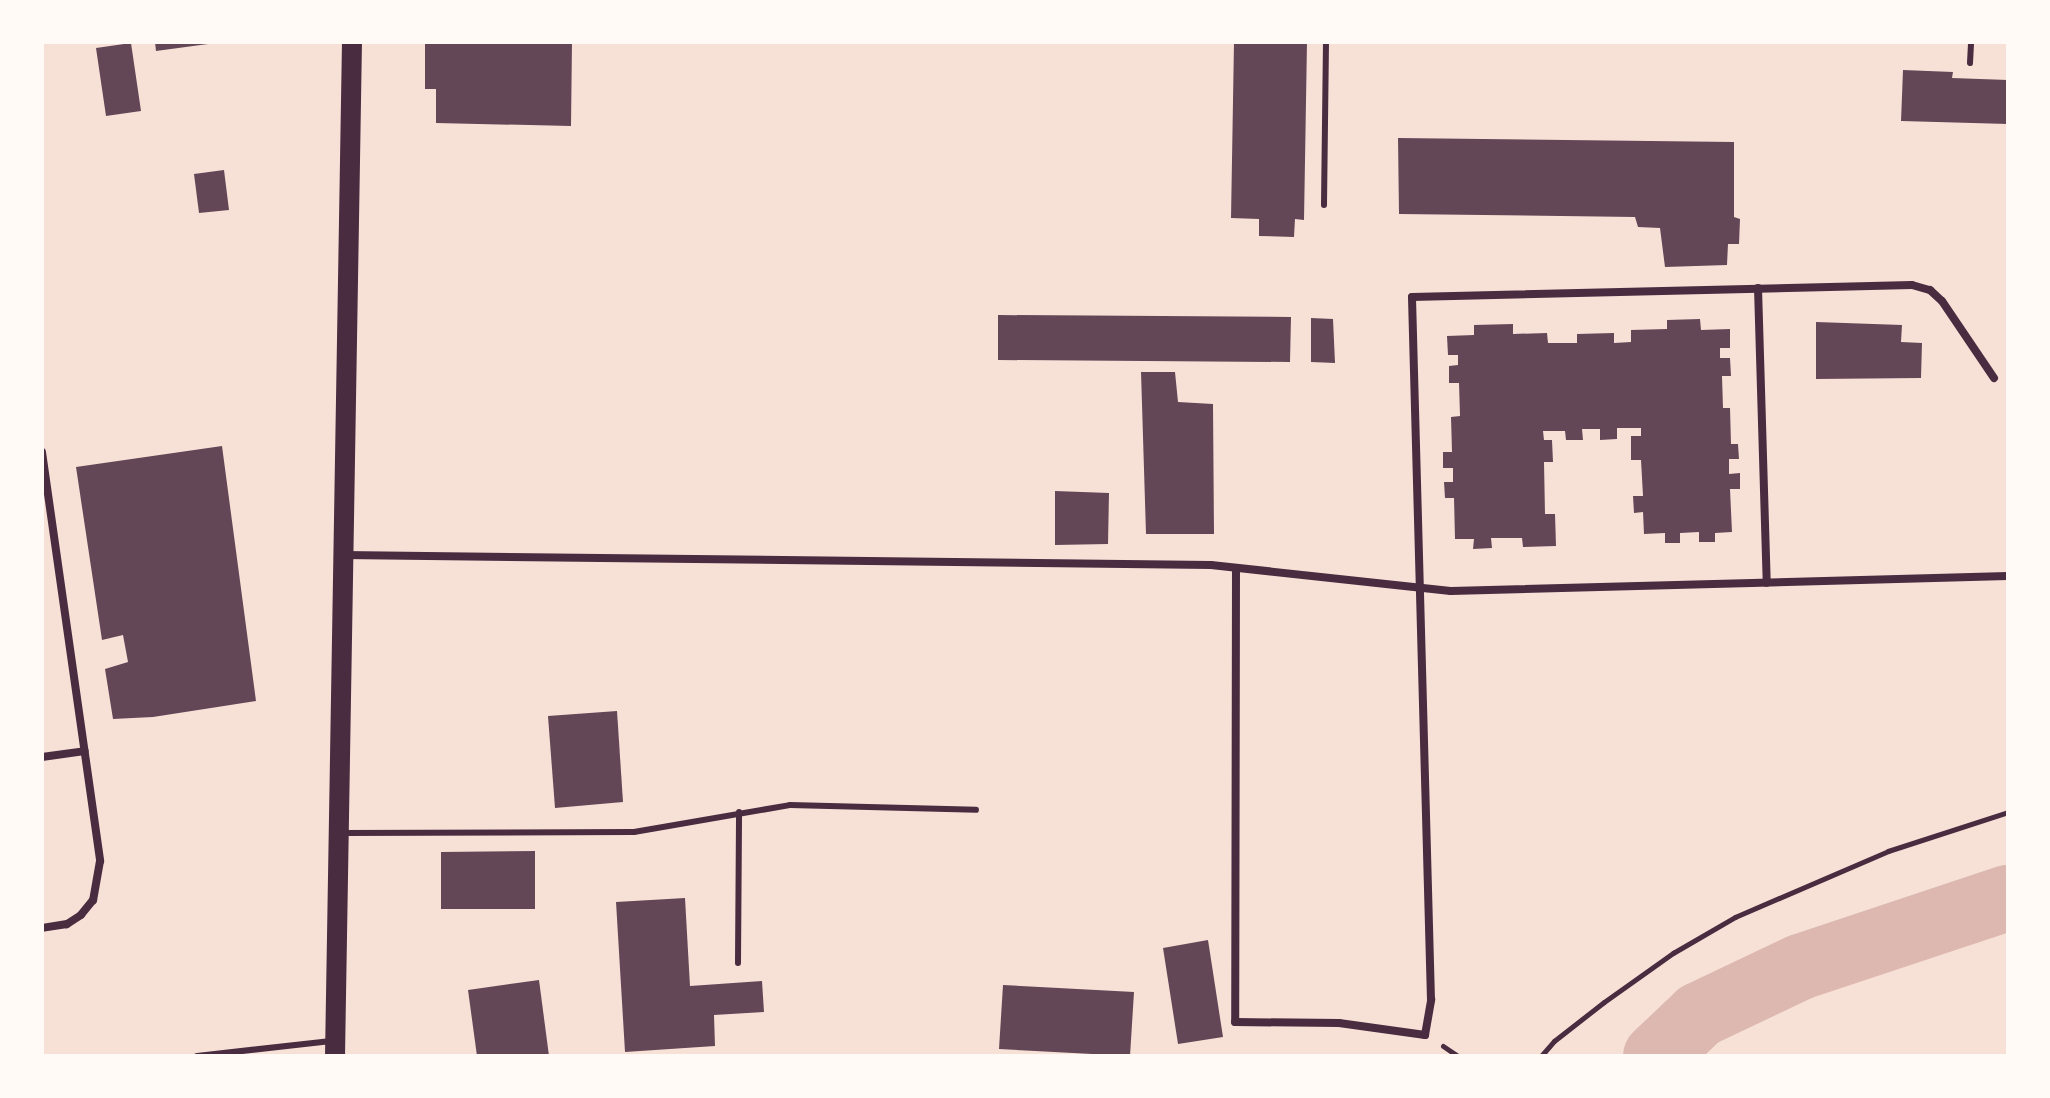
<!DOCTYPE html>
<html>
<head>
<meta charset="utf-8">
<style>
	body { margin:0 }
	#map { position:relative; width:2050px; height:1098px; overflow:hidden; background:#f7e1d7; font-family:"Fira Sans Condensed",sans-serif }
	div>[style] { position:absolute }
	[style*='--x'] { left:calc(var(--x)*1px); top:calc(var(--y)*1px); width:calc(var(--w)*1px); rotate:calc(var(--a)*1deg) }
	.river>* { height:66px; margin:-33px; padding:0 33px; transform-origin:33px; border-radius:33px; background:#dcb8b0 }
	.building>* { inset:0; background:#644757 }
	.path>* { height:5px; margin:-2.5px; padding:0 2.5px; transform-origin:2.5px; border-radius:2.5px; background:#4a2c40 }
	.service>* { height:6px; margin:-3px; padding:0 3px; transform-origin:3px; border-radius:3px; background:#4a2c40 }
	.minor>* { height:8px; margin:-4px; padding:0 4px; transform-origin:4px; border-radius:4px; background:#4a2c40 }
	.primary>* { height:20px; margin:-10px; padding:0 10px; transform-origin:10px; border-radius:10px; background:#4a2c40 }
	span { translate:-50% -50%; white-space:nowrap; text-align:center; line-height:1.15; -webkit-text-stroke:7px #fffaf5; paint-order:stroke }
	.frame { position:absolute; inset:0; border:44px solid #fffaf5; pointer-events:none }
</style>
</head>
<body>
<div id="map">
	<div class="river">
		<div style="--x:1656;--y:1056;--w:59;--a:-43.6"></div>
		<div style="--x:1699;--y:1015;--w:112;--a:-25.4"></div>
		<div style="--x:1800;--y:967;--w:219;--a:-18.4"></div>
	</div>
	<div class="building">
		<div style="clip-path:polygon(155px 42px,208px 42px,208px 44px,156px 51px)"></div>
		<div style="clip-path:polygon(425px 42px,572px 42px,571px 126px,436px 123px,436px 89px,425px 89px)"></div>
		<div style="clip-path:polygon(1234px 42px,1307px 42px,1304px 220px,1295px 219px,1294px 237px,1259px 236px,1259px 219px,1231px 218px)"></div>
		<div style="clip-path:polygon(131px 43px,141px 111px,106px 116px,96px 48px)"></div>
		<div style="clip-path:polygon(1903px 70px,1953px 72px,1952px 78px,2008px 80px,2008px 124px,1901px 121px)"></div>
		<div style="clip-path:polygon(1398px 138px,1734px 142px,1734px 217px,1740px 219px,1739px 244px,1728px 244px,1727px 265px,1665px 267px,1660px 228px,1638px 227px,1635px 217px,1399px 214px)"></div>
		<div style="clip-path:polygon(224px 170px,229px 210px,199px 213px,194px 174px)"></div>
		<div style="clip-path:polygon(998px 315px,1291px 317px,1290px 362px,998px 360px)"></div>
		<div style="clip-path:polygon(1311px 318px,1333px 319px,1335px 363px,1311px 362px)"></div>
		<div style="clip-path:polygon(1700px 319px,1701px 330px,1730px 329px,1730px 348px,1720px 348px,1720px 358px,1730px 358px,1731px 376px,1722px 376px,1723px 408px,1730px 408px,1731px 444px,1738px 444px,1739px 459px,1729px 459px,1729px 474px,1740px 473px,1740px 489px,1730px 489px,1732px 532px,1715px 533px,1715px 542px,1699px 542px,1699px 532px,1680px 533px,1680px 543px,1665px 543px,1665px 533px,1644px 534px,1643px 512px,1634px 513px,1633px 496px,1643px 496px,1641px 460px,1631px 460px,1631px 436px,1641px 436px,1641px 428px,1617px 428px,1617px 439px,1600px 440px,1600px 429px,1582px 429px,1583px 440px,1566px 440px,1565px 431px,1543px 431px,1544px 440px,1552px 440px,1553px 462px,1544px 462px,1545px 514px,1555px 514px,1556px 546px,1523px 547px,1522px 538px,1491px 538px,1492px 548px,1473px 549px,1474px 539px,1455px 539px,1454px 498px,1445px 498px,1444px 482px,1453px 482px,1453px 468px,1443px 468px,1443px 452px,1452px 452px,1451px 417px,1460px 416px,1459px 383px,1449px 383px,1449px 366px,1458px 365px,1458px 355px,1448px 355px,1447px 336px,1474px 335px,1474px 325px,1513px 324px,1513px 334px,1547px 333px,1548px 343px,1577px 343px,1577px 334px,1614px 333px,1614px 343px,1631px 342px,1631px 330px,1667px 329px,1667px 320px)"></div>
		<div style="clip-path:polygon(1816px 322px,1902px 325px,1901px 342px,1922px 343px,1921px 378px,1816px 379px)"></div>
		<div style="clip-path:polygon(1141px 372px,1175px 372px,1178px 402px,1213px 404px,1214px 534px,1146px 534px)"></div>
		<div style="clip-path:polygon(222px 446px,256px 701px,153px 717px,113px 719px,105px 669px,128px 662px,123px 635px,102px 640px,76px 467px)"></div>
		<div style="clip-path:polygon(1055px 491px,1109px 493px,1108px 544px,1055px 545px)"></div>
		<div style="clip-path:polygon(617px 711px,623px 802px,555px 808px,548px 716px)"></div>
		<div style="clip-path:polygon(535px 851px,535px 909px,441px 909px,441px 852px)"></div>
		<div style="clip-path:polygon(685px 898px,690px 986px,762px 981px,764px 1012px,714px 1015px,715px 1046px,625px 1052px,616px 902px)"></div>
		<div style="clip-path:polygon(1208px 940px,1223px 1037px,1178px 1044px,1163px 948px)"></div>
		<div style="clip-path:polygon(539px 980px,549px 1056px,477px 1056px,468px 990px)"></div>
		<div style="clip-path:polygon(1003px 985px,1134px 992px,1130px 1056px,999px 1049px)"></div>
	</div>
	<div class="path">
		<div style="--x:1443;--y:1046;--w:18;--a:34"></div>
		<div style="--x:1541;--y:1056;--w:20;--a:-49"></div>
		<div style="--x:1554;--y:1041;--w:63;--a:-38"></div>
		<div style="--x:1604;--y:1002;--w:85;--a:-35.4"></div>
		<div style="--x:1673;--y:953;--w:72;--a:-30.1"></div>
		<div style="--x:1735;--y:917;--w:167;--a:-23.3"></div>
		<div style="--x:1888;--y:851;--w:126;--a:-18"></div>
	</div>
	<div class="service">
		<div style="--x:1970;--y:63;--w:21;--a:-87"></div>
		<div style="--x:1324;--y:205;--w:163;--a:-89.3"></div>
		<div style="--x:342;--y:833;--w:292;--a:-0.2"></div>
		<div style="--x:634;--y:832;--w:158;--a:-9.8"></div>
		<div style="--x:790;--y:805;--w:186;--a:1.5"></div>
		<div style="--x:738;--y:963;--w:151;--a:-89.6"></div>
		<div style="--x:197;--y:1056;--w:135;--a:-6.4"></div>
	</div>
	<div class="minor">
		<div style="--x:1758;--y:288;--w:295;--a:88.3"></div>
		<div style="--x:42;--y:452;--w:413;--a:81.9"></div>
		<div style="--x:100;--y:861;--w:40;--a:100"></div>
		<div style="--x:93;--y:900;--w:19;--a:129"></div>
		<div style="--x:81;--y:915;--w:17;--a:147"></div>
		<div style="--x:67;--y:924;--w:25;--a:171"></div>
		<div style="--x:343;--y:555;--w:868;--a:0.66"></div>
		<div style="--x:1211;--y:565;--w:241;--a:6.2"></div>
		<div style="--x:1451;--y:591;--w:557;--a:-1.54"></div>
		<div style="--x:1236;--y:568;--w:454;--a:90.1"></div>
		<div style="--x:1235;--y:1022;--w:104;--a:0.6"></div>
		<div style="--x:1339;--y:1023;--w:87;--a:7.9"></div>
		<div style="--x:1425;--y:1035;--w:36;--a:-80"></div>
		<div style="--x:1431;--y:1000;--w:703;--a:-91.55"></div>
		<div style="--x:1412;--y:297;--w:500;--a:-1.37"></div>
		<div style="--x:1912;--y:285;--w:19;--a:16"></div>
		<div style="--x:1930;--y:290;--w:16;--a:43"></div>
		<div style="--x:1942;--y:301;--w:93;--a:56"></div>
		<div style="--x:42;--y:757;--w:43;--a:-7.9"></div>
	</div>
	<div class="primary">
		<div style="--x:335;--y:1056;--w:1014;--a:-89.04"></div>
	</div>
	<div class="frame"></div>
</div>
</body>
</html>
